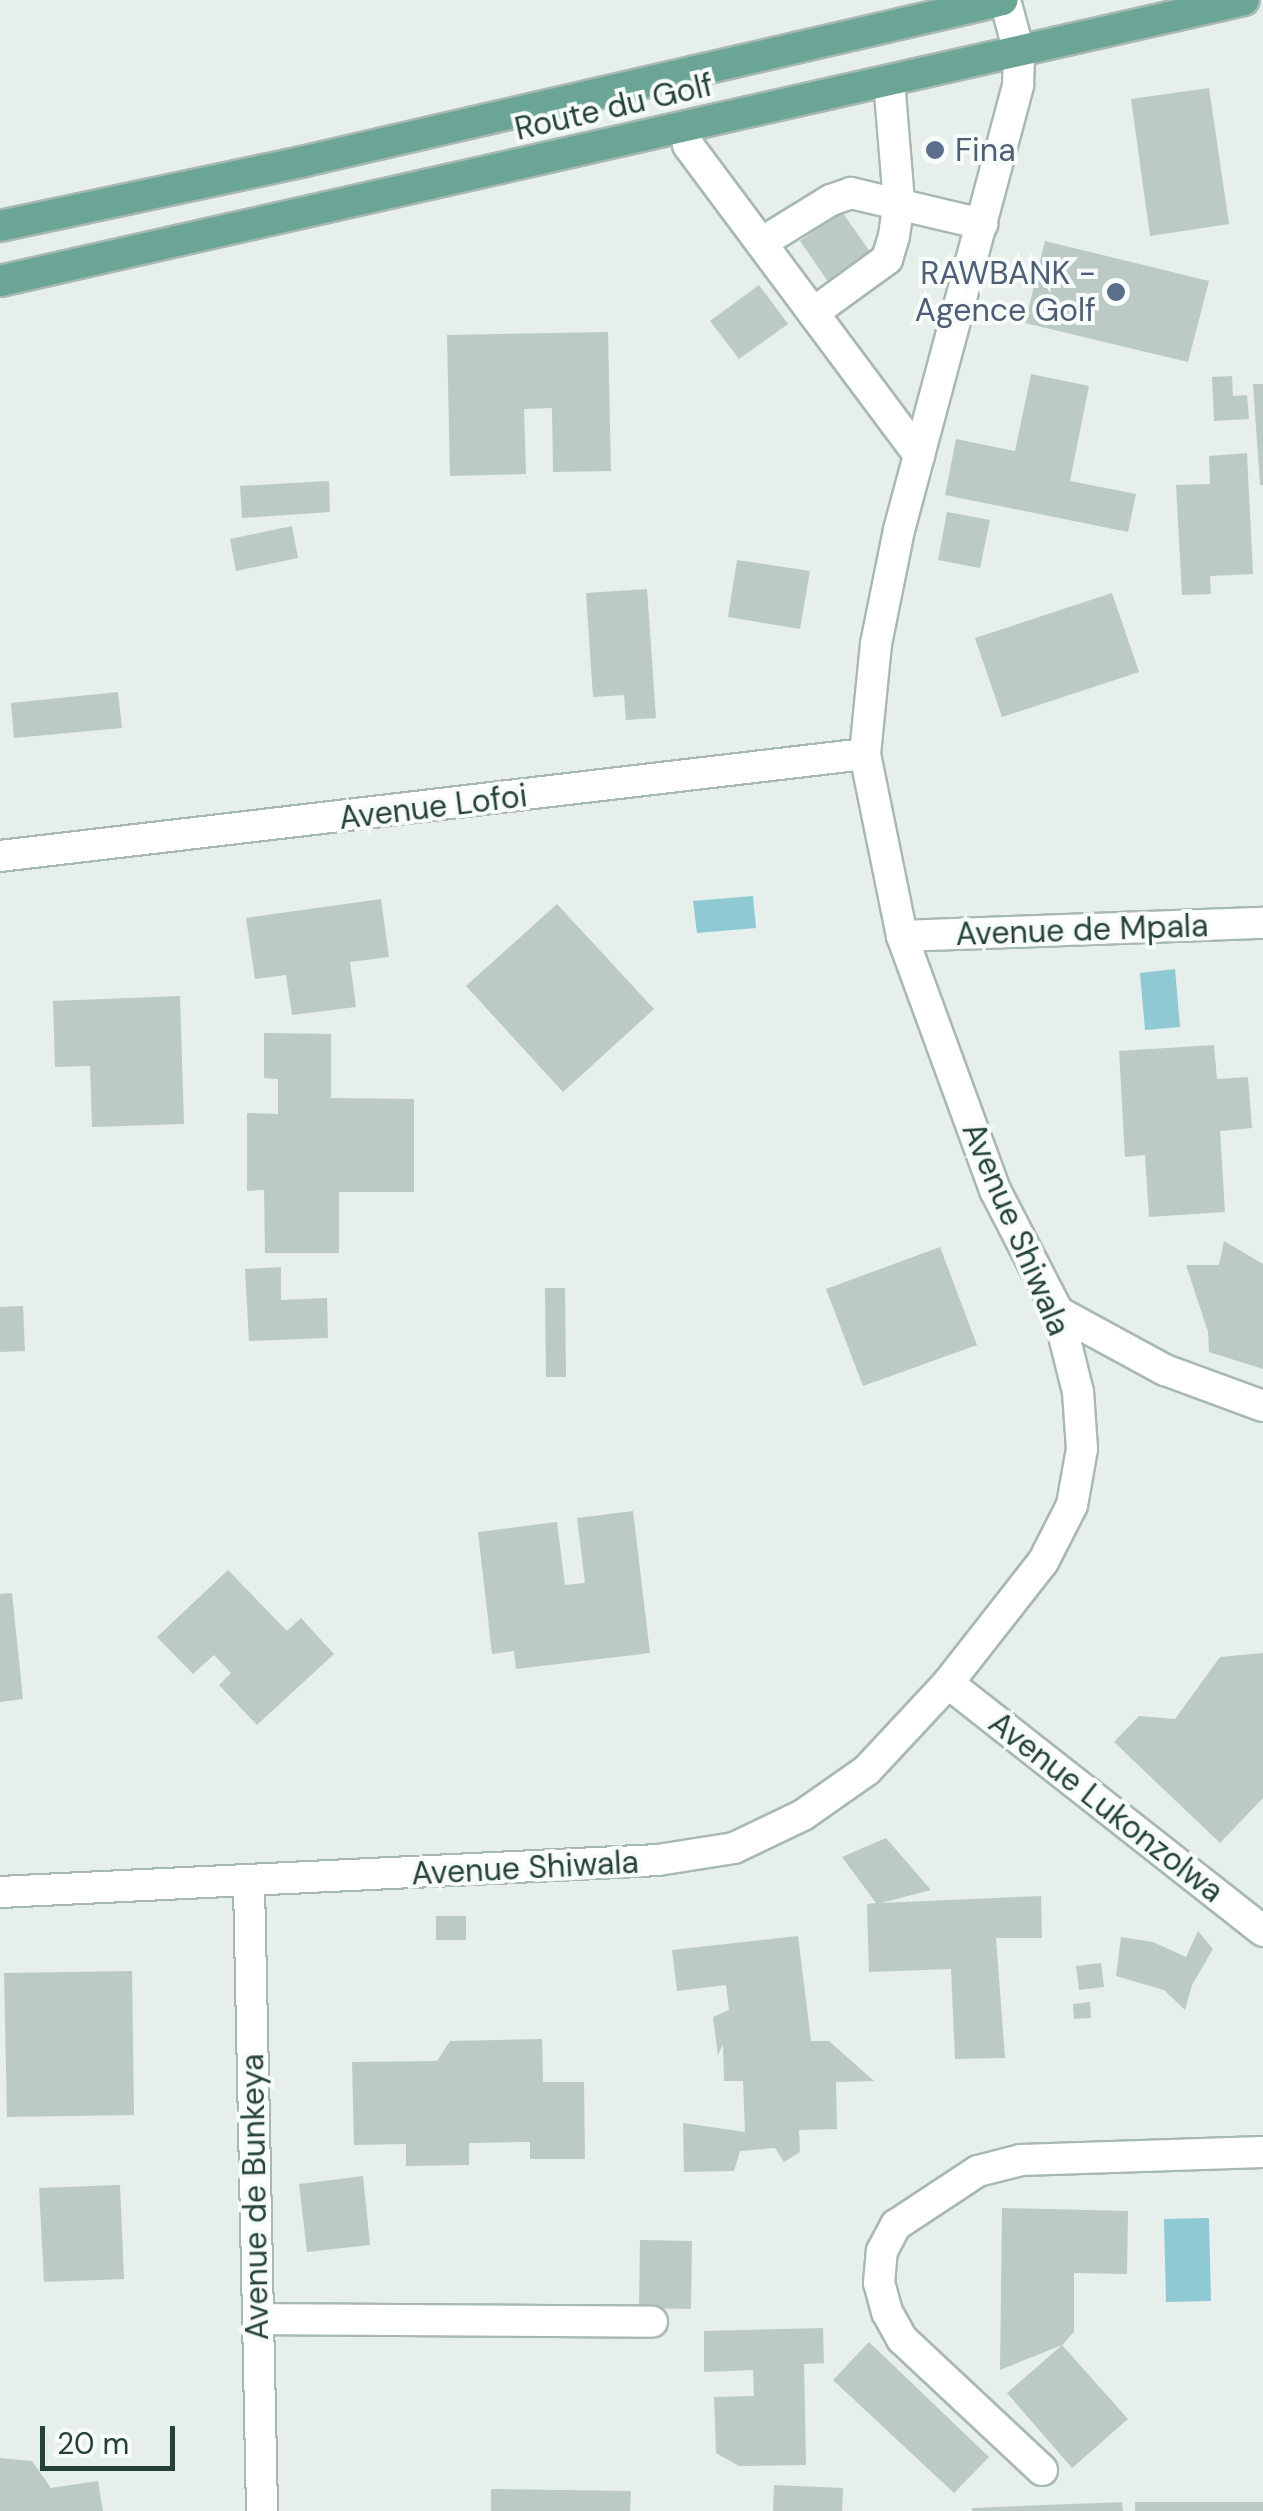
<!DOCTYPE html>
<html>
<head>
<meta charset="utf-8">
<style>
	body { margin:0 }
	#map { position:relative; width:1263px; height:2511px; overflow:hidden; background:#e6efeb; font-family:"DM Sans",sans-serif }
	div>[style] { position:absolute }
	[style*='--x'] { left:calc(var(--x)*1px); top:calc(var(--y)*1px); width:calc(var(--w)*1px); rotate:calc(var(--a)*1deg) }
	.water>* { inset:0; background:#8ec9d4 }
	.building>* { inset:0; background:#bbcac4 }
	.roads { filter:drop-shadow(2px 0 #a8b8b2) drop-shadow(-2px 0 #a8b8b2) drop-shadow(0 2px #a8b8b2) drop-shadow(0 -2px #a8b8b2) }
	.minor>* { height:30px; margin:-15px; padding:0 15px; transform-origin:15px; border-radius:15px; background:#fff }
	.major>* { height:30px; margin:-15px; padding:0 15px; transform-origin:15px; border-radius:15px; background:#6aa596 }
	.dots>* { width:28px; height:28px; translate:-50% -50%; box-sizing:border-box; border:5px solid #f7fbf9; border-radius:50% }
	span { translate:-50% -50%; white-space:nowrap; text-align:center; line-height:1.15; -webkit-text-stroke:8px #f7fbf9; paint-order:stroke }
	.street-label { font-size:32px; color:#24423a }
	.service-label { font-size:32px; color:#4e5e75 }
	.left { translate:0 -50%; text-align:left }
	.right { translate:-100% -50%; text-align:right }
	.scale { position:absolute; left:40px; top:2426px; width:135px; height:45px; box-sizing:border-box; border:5px solid #24423a; border-top:0; padding-left:12px; font-size:30px; line-height:35px; white-space:nowrap; color:#24423a; -webkit-text-stroke:8px #f7fbf9; paint-order:stroke }
</style>
</head>
<body>
<div id="map">
	<div class="water">
		<div style="clip-path:polygon(753px 896px,756px 928px,697px 933px,693px 901px)"></div>
		<div style="clip-path:polygon(1175px 969px,1180px 1027px,1145px 1030px,1140px 973px)"></div>
		<div style="clip-path:polygon(1209px 2218px,1211px 2301px,1166px 2302px,1164px 2219px)"></div>
	</div>
	<div class="building">
		<div style="clip-path:polygon(1209px 88px,1229px 224px,1150px 236px,1131px 99px)"></div>
		<div style="clip-path:polygon(842px 212px,871px 253px,829px 283px,800px 241px)"></div>
		<div style="clip-path:polygon(1045px 241px,1209px 281px,1188px 362px,1025px 323px)"></div>
		<div style="clip-path:polygon(759px 285px,788px 324px,739px 359px,710px 321px)"></div>
		<div style="clip-path:polygon(608px 332px,611px 471px,553px 472px,552px 408px,524px 409px,526px 474px,450px 476px,447px 335px)"></div>
		<div style="clip-path:polygon(1031px 374px,1089px 386px,1070px 481px,1136px 494px,1128px 532px,945px 495px,956px 439px,1015px 451px)"></div>
		<div style="clip-path:polygon(1232px 376px,1233px 396px,1247px 395px,1249px 419px,1214px 421px,1212px 377px)"></div>
		<div style="clip-path:polygon(1253px 384px,1263px 384px,1263px 485px,1260px 485px)"></div>
		<div style="clip-path:polygon(1247px 453px,1253px 574px,1210px 576px,1211px 594px,1182px 595px,1176px 485px,1210px 484px,1209px 456px)"></div>
		<div style="clip-path:polygon(329px 481px,330px 512px,242px 518px,240px 486px)"></div>
		<div style="clip-path:polygon(947px 512px,990px 520px,980px 568px,938px 560px)"></div>
		<div style="clip-path:polygon(292px 526px,298px 558px,236px 571px,230px 539px)"></div>
		<div style="clip-path:polygon(737px 560px,810px 571px,800px 629px,728px 617px)"></div>
		<div style="clip-path:polygon(647px 589px,656px 718px,626px 720px,624px 695px,593px 697px,586px 593px)"></div>
		<div style="clip-path:polygon(1112px 593px,1139px 672px,1002px 717px,975px 638px)"></div>
		<div style="clip-path:polygon(118px 692px,122px 728px,14px 738px,11px 703px)"></div>
		<div style="clip-path:polygon(381px 899px,389px 957px,350px 962px,356px 1007px,292px 1015px,286px 975px,255px 979px,246px 918px)"></div>
		<div style="clip-path:polygon(557px 904px,654px 1009px,563px 1092px,466px 986px)"></div>
		<div style="clip-path:polygon(180px 996px,184px 1124px,92px 1127px,90px 1066px,55px 1067px,53px 1001px)"></div>
		<div style="clip-path:polygon(264px 1033px,331px 1034px,331px 1098px,414px 1099px,414px 1192px,339px 1192px,339px 1253px,265px 1253px,264px 1190px,247px 1191px,247px 1113px,278px 1114px,278px 1079px,264px 1078px)"></div>
		<div style="clip-path:polygon(1214px 1045px,1217px 1079px,1248px 1077px,1252px 1128px,1220px 1131px,1225px 1212px,1149px 1217px,1145px 1155px,1125px 1157px,1119px 1051px)"></div>
		<div style="clip-path:polygon(1224px 1241px,1263px 1264px,1263px 1369px,1209px 1352px,1208px 1332px,1186px 1265px,1219px 1265px)"></div>
		<div style="clip-path:polygon(940px 1247px,977px 1345px,863px 1386px,826px 1289px)"></div>
		<div style="clip-path:polygon(281px 1267px,281px 1300px,327px 1298px,328px 1338px,249px 1341px,245px 1269px)"></div>
		<div style="clip-path:polygon(545px 1288px,565px 1288px,566px 1377px,546px 1377px)"></div>
		<div style="clip-path:polygon(23px 1306px,25px 1351px,0 1352px,0 1307px)"></div>
		<div style="clip-path:polygon(633px 1511px,650px 1653px,516px 1669px,514px 1651px,492px 1654px,478px 1532px,557px 1522px,565px 1585px,585px 1583px,577px 1518px)"></div>
		<div style="clip-path:polygon(228px 1570px,287px 1631px,301px 1618px,334px 1654px,257px 1725px,219px 1685px,231px 1673px,214px 1655px,193px 1674px,157px 1637px)"></div>
		<div style="clip-path:polygon(12px 1593px,23px 1699px,0 1702px,0 1594px)"></div>
		<div style="clip-path:polygon(1263px 1653px,1263px 1798px,1220px 1843px,1114px 1742px,1139px 1716px,1175px 1719px,1220px 1657px)"></div>
		<div style="clip-path:polygon(886px 1838px,931px 1890px,881px 1903px,1041px 1896px,1042px 1938px,996px 1938px,1005px 2058px,955px 2059px,951px 1969px,869px 1972px,867px 1904px,876px 1903px,842px 1857px)"></div>
		<div style="clip-path:polygon(436px 1916px,466px 1916px,466px 1940px,436px 1940px)"></div>
		<div style="clip-path:polygon(1198px 1931px,1213px 1949px,1192px 1985px,1185px 2010px,1164px 1990px,1116px 1976px,1121px 1937px,1153px 1942px,1186px 1957px)"></div>
		<div style="clip-path:polygon(798px 1936px,811px 2041px,829px 2041px,874px 2081px,836px 2082px,837px 2129px,799px 2130px,800px 2152px,784px 2162px,775px 2148px,740px 2151px,734px 2171px,684px 2172px,683px 2123px,745px 2132px,743px 2081px,724px 2081px,723px 2044px,718px 2055px,713px 2017px,729px 2010px,726px 1985px,677px 1991px,672px 1950px)"></div>
		<div style="clip-path:polygon(1101px 1963px,1104px 1987px,1079px 1990px,1076px 1966px)"></div>
		<div style="clip-path:polygon(132px 1971px,134px 2115px,7px 2117px,4px 1973px)"></div>
		<div style="clip-path:polygon(1090px 2002px,1091px 2018px,1074px 2019px,1073px 2004px)"></div>
		<div style="clip-path:polygon(542px 2039px,543px 2082px,584px 2082px,585px 2159px,530px 2159px,530px 2142px,469px 2143px,469px 2165px,406px 2166px,406px 2144px,354px 2145px,352px 2062px,437px 2061px,450px 2041px)"></div>
		<div style="clip-path:polygon(363px 2176px,370px 2245px,307px 2252px,299px 2184px)"></div>
		<div style="clip-path:polygon(120px 2185px,124px 2279px,44px 2282px,39px 2188px)"></div>
		<div style="clip-path:polygon(1002px 2208px,1128px 2211px,1127px 2274px,1074px 2273px,1074px 2332px,1062px 2345px,1128px 2419px,1072px 2468px,1007px 2393px,1062px 2345px,1000px 2370px)"></div>
		<div style="clip-path:polygon(640px 2240px,692px 2241px,691px 2309px,639px 2308px)"></div>
		<div style="clip-path:polygon(823px 2328px,824px 2363px,804px 2364px,806px 2465px,739px 2466px,716px 2453px,714px 2397px,754px 2396px,753px 2370px,704px 2372px,704px 2331px)"></div>
		<div style="clip-path:polygon(869px 2342px,989px 2457px,954px 2493px,833px 2380px)"></div>
		<div style="clip-path:polygon(0 2458px,32px 2461px,51px 2488px,98px 2481px,103px 2511px,0 2511px)"></div>
		<div style="clip-path:polygon(774px 2485px,843px 2488px,842px 2511px,773px 2511px)"></div>
		<div style="clip-path:polygon(491px 2489px,631px 2491px,630px 2511px,491px 2511px)"></div>
		<div style="clip-path:polygon(1122px 2502px,1123px 2511px,972px 2511px,972px 2508px)"></div>
		<div style="clip-path:polygon(1135px 2502px,1263px 2502px,1263px 2511px,1135px 2511px)"></div>
	</div>
	<div class="roads">
		<div class="minor">
			<div style="--x:684;--y:127;--w:18;--a:77"></div>
			<div style="--x:688;--y:145;--w:387;--a:53.3"></div>
			<div style="--x:761;--y:243;--w:82;--a:-31.6"></div>
			<div style="--x:831;--y:200;--w:21;--a:-19"></div>
			<div style="--x:851;--y:193;--w:135;--a:13.3"></div>
			<div style="--x:813;--y:313;--w:92;--a:-36.1"></div>
			<div style="--x:887;--y:259;--w:24;--a:-73"></div>
			<div style="--x:894;--y:236;--w:34;--a:-82"></div>
			<div style="--x:899;--y:202;--w:121;--a:-94.7"></div>
			<div style="--x:0;--y:856;--w:871;--a:-6.73"></div>
			<div style="--x:902;--y:936;--w:361;--a:-2.1"></div>
			<div style="--x:1058;--y:1312;--w:122;--a:28.5"></div>
			<div style="--x:1165;--y:1370;--w:104;--a:20.2"></div>
			<div style="--x:948;--y:1683;--w:401;--a:38.2"></div>
			<div style="--x:249;--y:1884;--w:627;--a:88.81"></div>
			<div style="--x:0;--y:1892;--w:659;--a:-2.78"></div>
			<div style="--x:658;--y:1860;--w:77;--a:-9"></div>
			<div style="--x:734;--y:1848;--w:76;--a:-25.6"></div>
			<div style="--x:803;--y:1815;--w:78;--a:-35.1"></div>
			<div style="--x:867;--y:1770;--w:119;--a:-47"></div>
			<div style="--x:948;--y:1683;--w:154;--a:-51.9"></div>
			<div style="--x:1043;--y:1562;--w:64;--a:-63"></div>
			<div style="--x:1072;--y:1505;--w:57;--a:-79.9"></div>
			<div style="--x:1082;--y:1449;--w:57;--a:-94"></div>
			<div style="--x:1078;--y:1392;--w:82;--a:-104"></div>
			<div style="--x:1058;--y:1312;--w:137;--a:-117.3"></div>
			<div style="--x:995;--y:1190;--w:270;--a:-110.1"></div>
			<div style="--x:902;--y:936;--w:186;--a:-101.5"></div>
			<div style="--x:865;--y:754;--w:111;--a:-84.3"></div>
			<div style="--x:876;--y:644;--w:116;--a:-78.6"></div>
			<div style="--x:899;--y:530;--w:461;--a:-75"></div>
			<div style="--x:1018;--y:85;--w:33;--a:-88"></div>
			<div style="--x:1019;--y:52;--w:54;--a:-105.1"></div>
			<div style="--x:258;--y:2319;--w:394;--a:0.4"></div>
			<div style="--x:1042;--y:2470;--w:192;--a:-136.9"></div>
			<div style="--x:902;--y:2339;--w:31;--a:-119"></div>
			<div style="--x:887;--y:2312;--w:30;--a:-105"></div>
			<div style="--x:879;--y:2283;--w:32;--a:-85"></div>
			<div style="--x:882;--y:2251;--w:30;--a:-62"></div>
			<div style="--x:896;--y:2225;--w:98;--a:-33.4"></div>
			<div style="--x:978;--y:2171;--w:44;--a:-14.3"></div>
			<div style="--x:1021;--y:2160;--w:242;--a:-1.9"></div>
		</div>
		<div class="major">
			<div style="--x:0;--y:226;--w:308;--a:-12"></div>
			<div style="--x:301;--y:162;--w:720;--a:-12.99"></div>
			<div style="--x:0;--y:281;--w:1275;--a:-12.73"></div>
		</div>
	</div>
	<div class="dots">
		<div style="left:935px;top:150px;background:#5c6f8a"></div>
		<div style="left:1116px;top:292px;background:#5c6f8a"></div>
	</div>
	<div class="street-label">
		<span style="left:614px;top:107px;rotate:-13deg">Route du Golf</span>
		<span style="left:433px;top:807px;rotate:-7deg">Avenue Lofoi</span>
		<span style="left:1082px;top:930px;rotate:-2deg">Avenue de Mpala</span>
		<span style="left:1016px;top:1229px;rotate:67deg">Avenue Shiwala</span>
		<span style="left:1106px;top:1807px;rotate:38deg">Avenue Lukonzolwa</span>
		<span style="left:525px;top:1868px;rotate:-3deg">Avenue Shiwala</span>
		<span style="left:255px;top:2197px;rotate:-91deg">Avenue de Bunkeya</span>
	</div>
	<div class="service-label">
		<span class="left" style="left:955px;top:150px">Fina</span>
		<span class="right" style="left:1096px;top:292px">RAWBANK -<br>Agence Golf</span>
	</div>
	<div class="scale">20 m</div>
</div>
</body>
</html>
